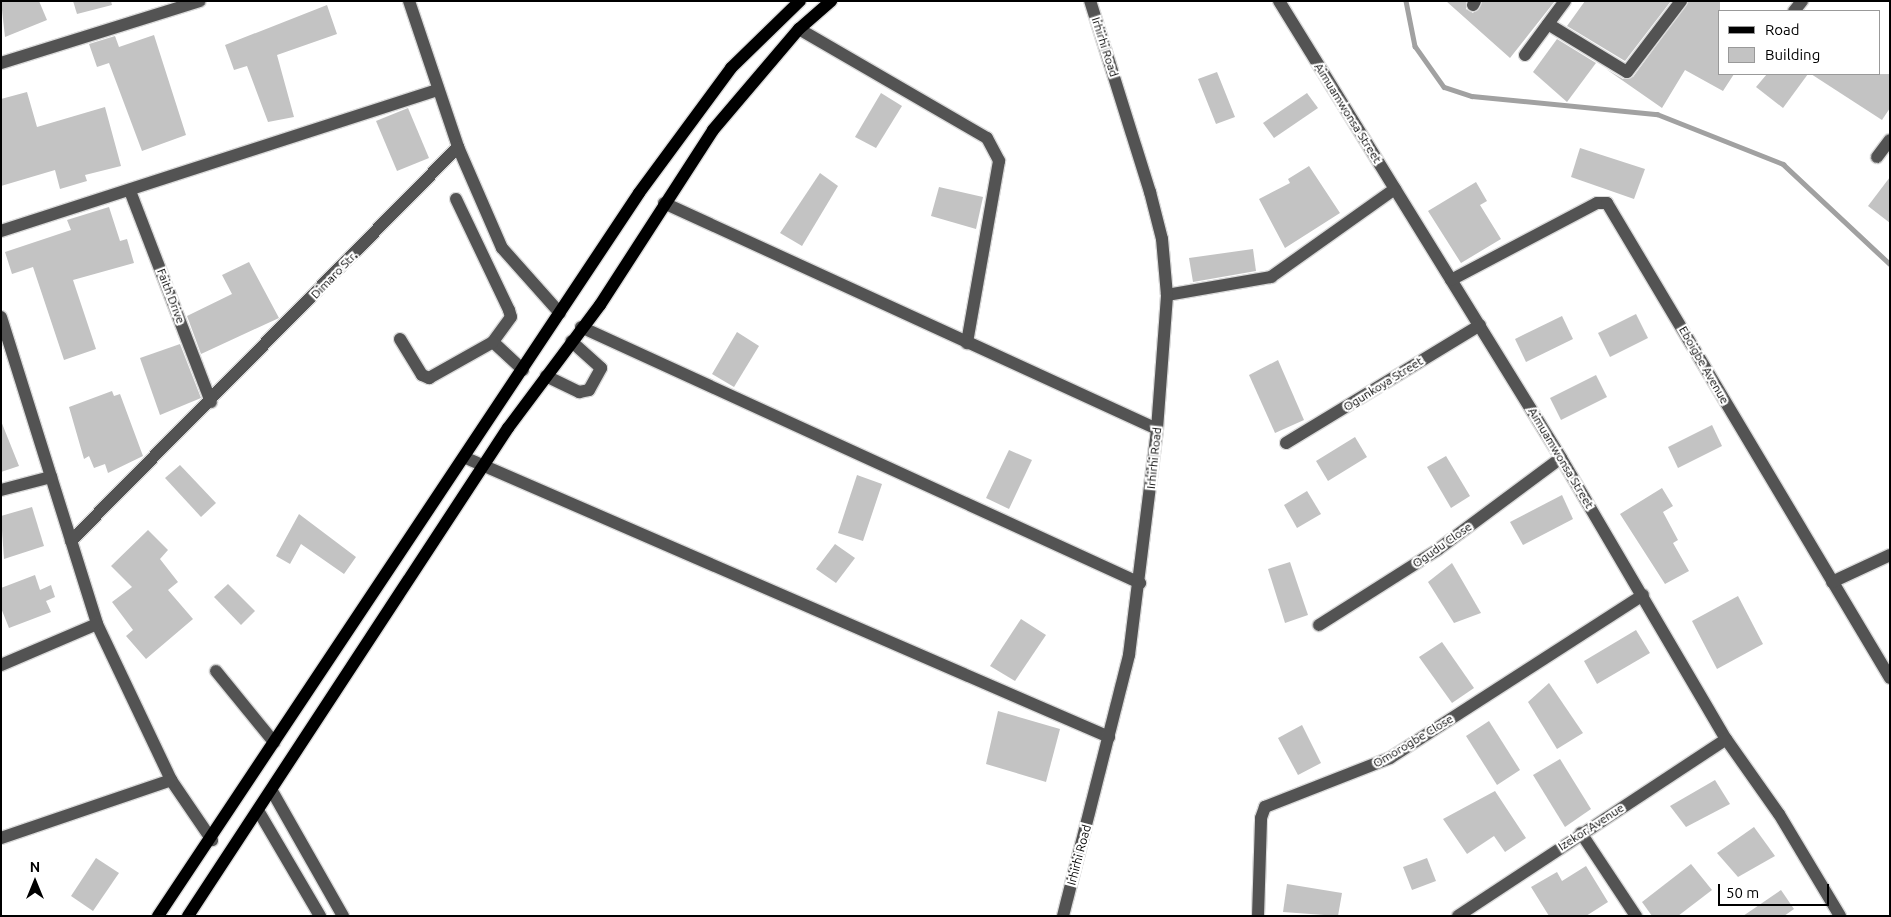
<!DOCTYPE html>
<html>
<head>
<meta charset="utf-8">
<style>
	body { margin:0 }
	#map { position:relative; width:1891px; height:917px; overflow:hidden; background:#fff; font-family:Ubuntu,sans-serif }
	div>[style] { position:absolute }
	[style*='--x'] { left:calc(var(--x)*1px); top:calc(var(--y)*1px); width:calc(var(--w)*1px); rotate:calc(var(--a)*1deg) }
	.stream>* { height:4.5px; margin:-2.25px; padding:0 2.25px; transform-origin:2.25px; border-radius:2.25px; background:#a1a1a1 }
	.building>* { inset:0; background:#c3c3c3 }
	.roads { filter:drop-shadow(1px 0 #dbdbdb) drop-shadow(-1px 0 #dbdbdb) drop-shadow(0 1px #dbdbdb) drop-shadow(0 -1px #dbdbdb) }
	.minor>* { height:12px; margin:-6px; padding:0 6px; transform-origin:6px; border-radius:6px; background:#535353 }
	.major>* { height:12px; margin:-6px; padding:0 6px; transform-origin:6px; border-radius:6px; background:#000 }
	span { translate:-50% -50%; white-space:nowrap; text-align:center; line-height:1.15; -webkit-text-stroke:4.5px #fff; paint-order:stroke }
	.street-label { font-size:12px; color:#000 }
	.frame { position:absolute; inset:0; border:2px solid #000; pointer-events:none }
	.legend { position:absolute; left:1718px; top:10px; width:162px; height:65px; box-sizing:border-box; background:#fff; border:1px solid #999; margin:0; padding:6px 9px; list-style:none; font-size:15px; color:#000 }
	.legend li { display:flex; align-items:center; gap:10px; height:25px }
	.legend b { width:25px; border:1px solid #999 }
	.north { position:absolute; left:10px; top:857px; width:50px; height:50px; -webkit-text-stroke:4px #fff; paint-order:stroke; rotate:0deg; font-size:14px; font-weight:700; line-height:20px; text-align:center; color:#000 }
	.north::after { content:''; display:block; margin:auto; width:18px; height:22px; background:#000; clip-path:polygon(50% 0,100% 100%,50% 72%,0 100%) }
	.scale { position:absolute; left:1718px; top:884px; width:111px; height:22px; box-sizing:border-box; border:2px solid #000; border-top:0; padding-left:6px; font-size:15px; line-height:18px; white-space:nowrap; color:#000; -webkit-text-stroke:4px #fff; paint-order:stroke }
</style>
</head>
<body>
<div id="map">
	<div class="stream">
		<div style="--x:1406;--y:1;--w:46;--a:78.7"></div>
		<div style="--x:1415;--y:46;--w:50;--a:54.7"></div>
		<div style="--x:1444;--y:87;--w:29;--a:18"></div>
		<div style="--x:1472;--y:96;--w:186;--a:5.6"></div>
		<div style="--x:1657;--y:114;--w:136;--a:21.6"></div>
		<div style="--x:1783;--y:164;--w:146;--a:43.1"></div>
	</div>
	<div class="building">
		<div style="clip-path:polygon(1px 1px,39px 1px,47px 20px,5px 37px)"></div>
		<div style="clip-path:polygon(73px 1px,111px 1px,112px 5px,77px 14px)"></div>
		<div style="clip-path:polygon(1446px 1px,1466px 1px,1466px 9px,1473px 13px,1483px 1px,1555px 1px,1510px 58px)"></div>
		<div style="clip-path:polygon(1585px 1px,1671px 1px,1625px 61px,1567px 26px)"></div>
		<div style="clip-path:polygon(1689px 1px,1720px 1px,1720px 74px,1734px 74px,1723px 91px,1685px 70px,1662px 108px,1606px 69px,1623px 79px,1633px 77px)"></div>
		<div style="clip-path:polygon(327px 5px,337px 34px,277px 55px,294px 117px,268px 122px,247px 66px,234px 70px,225px 45px)"></div>
		<div style="clip-path:polygon(154px 35px,186px 135px,142px 151px,109px 63px,97px 67px,89px 44px,115px 36px,119px 47px)"></div>
		<div style="clip-path:polygon(1557px 39px,1596px 63px,1567px 102px,1533px 72px)"></div>
		<div style="clip-path:polygon(1217px 72px,1235px 117px,1216px 124px,1198px 79px)"></div>
		<div style="clip-path:polygon(1767px 74px,1808px 74px,1783px 108px,1756px 87px)"></div>
		<div style="clip-path:polygon(1811px 74px,1890px 74px,1890px 108px,1882px 120px)"></div>
		<div style="clip-path:polygon(27px 92px,37px 127px,105px 107px,121px 166px,85px 175px,87px 181px,60px 189px,55px 170px,1px 186px,1px 99px)"></div>
		<div style="clip-path:polygon(881px 93px,902px 106px,876px 148px,855px 137px)"></div>
		<div style="clip-path:polygon(1307px 93px,1318px 108px,1274px 138px,1263px 123px)"></div>
		<div style="clip-path:polygon(408px 108px,429px 158px,397px 171px,376px 121px)"></div>
		<div style="clip-path:polygon(1580px 148px,1645px 169px,1634px 199px,1571px 177px)"></div>
		<div style="clip-path:polygon(1309px 166px,1340px 213px,1285px 248px,1259px 199px,1290px 183px,1288px 179px)"></div>
		<div style="clip-path:polygon(820px 173px,838px 186px,802px 246px,780px 233px)"></div>
		<div style="clip-path:polygon(1890px 177px,1890px 223px,1868px 206px)"></div>
		<div style="clip-path:polygon(1476px 182px,1487px 201px,1480px 205px,1501px 239px,1461px 263px,1428px 211px)"></div>
		<div style="clip-path:polygon(939px 187px,983px 197px,976px 229px,931px 216px)"></div>
		<div style="clip-path:polygon(109px 207px,120px 241px,127px 239px,134px 263px,73px 280px,96px 349px,64px 360px,33px 267px,12px 274px,5px 252px,71px 230px,67px 220px)"></div>
		<div style="clip-path:polygon(1253px 249px,1256px 271px,1193px 282px,1189px 258px)"></div>
		<div style="clip-path:polygon(249px 262px,279px 318px,201px 354px,187px 316px,232px 294px,222px 275px)"></div>
		<div style="clip-path:polygon(1636px 314px,1648px 338px,1610px 357px,1598px 333px)"></div>
		<div style="clip-path:polygon(1562px 316px,1573px 339px,1526px 362px,1515px 339px)"></div>
		<div style="clip-path:polygon(737px 332px,759px 346px,734px 387px,712px 374px)"></div>
		<div style="clip-path:polygon(180px 344px,201px 398px,160px 415px,140px 358px)"></div>
		<div style="clip-path:polygon(1278px 360px,1304px 420px,1275px 433px,1249px 375px)"></div>
		<div style="clip-path:polygon(1596px 375px,1607px 397px,1561px 420px,1550px 398px)"></div>
		<div style="clip-path:polygon(112px 391px,114px 396px,120px 394px,143px 456px,108px 473px,105px 464px,94px 468px,89px 456px,84px 459px,69px 407px)"></div>
		<div style="clip-path:polygon(1px 421px,19px 466px,1px 472px)"></div>
		<div style="clip-path:polygon(1712px 425px,1722px 446px,1678px 468px,1668px 447px)"></div>
		<div style="clip-path:polygon(1355px 437px,1367px 457px,1328px 481px,1316px 461px)"></div>
		<div style="clip-path:polygon(1009px 450px,1032px 460px,1009px 509px,986px 498px)"></div>
		<div style="clip-path:polygon(1446px 456px,1470px 496px,1451px 508px,1427px 467px)"></div>
		<div style="clip-path:polygon(180px 465px,216px 503px,201px 517px,165px 478px)"></div>
		<div style="clip-path:polygon(857px 475px,882px 484px,863px 541px,838px 533px)"></div>
		<div style="clip-path:polygon(1662px 488px,1673px 506px,1663px 512px,1678px 540px,1673px 543px,1689px 571px,1665px 584px,1620px 514px)"></div>
		<div style="clip-path:polygon(1307px 491px,1321px 514px,1297px 528px,1284px 505px)"></div>
		<div style="clip-path:polygon(1562px 495px,1573px 519px,1523px 545px,1510px 522px)"></div>
		<div style="clip-path:polygon(32px 507px,44px 546px,4px 559px,1px 516px)"></div>
		<div style="clip-path:polygon(299px 514px,356px 557px,344px 574px,301px 544px,290px 564px,276px 556px)"></div>
		<div style="clip-path:polygon(148px 530px,168px 550px,160px 559px,178px 582px,168px 590px,193px 619px,146px 659px,126px 636px,133px 630px,112px 602px,132px 587px,111px 566px)"></div>
		<div style="clip-path:polygon(835px 544px,855px 558px,836px 583px,816px 569px)"></div>
		<div style="clip-path:polygon(1290px 562px,1308px 615px,1285px 623px,1268px 569px)"></div>
		<div style="clip-path:polygon(1452px 563px,1481px 613px,1454px 623px,1428px 582px)"></div>
		<div style="clip-path:polygon(35px 575px,40px 590px,51px 585px,55px 597px,46px 601px,51px 612px,9px 628px,1px 608px,1px 588px)"></div>
		<div style="clip-path:polygon(228px 584px,255px 611px,241px 625px,214px 597px)"></div>
		<div style="clip-path:polygon(1738px 596px,1763px 644px,1717px 669px,1692px 621px)"></div>
		<div style="clip-path:polygon(1021px 619px,1046px 635px,1015px 681px,990px 666px)"></div>
		<div style="clip-path:polygon(1636px 630px,1650px 653px,1597px 684px,1584px 661px)"></div>
		<div style="clip-path:polygon(1442px 642px,1474px 688px,1452px 703px,1419px 657px)"></div>
		<div style="clip-path:polygon(1549px 683px,1583px 733px,1557px 749px,1528px 702px)"></div>
		<div style="clip-path:polygon(998px 711px,1060px 729px,1046px 782px,986px 764px)"></div>
		<div style="clip-path:polygon(1489px 721px,1520px 770px,1497px 785px,1466px 736px)"></div>
		<div style="clip-path:polygon(1302px 725px,1321px 763px,1298px 775px,1278px 738px)"></div>
		<div style="clip-path:polygon(1560px 759px,1591px 809px,1565px 827px,1533px 775px)"></div>
		<div style="clip-path:polygon(1715px 780px,1730px 804px,1686px 827px,1670px 806px)"></div>
		<div style="clip-path:polygon(1495px 791px,1526px 838px,1505px 852px,1494px 836px,1467px 854px,1443px 819px)"></div>
		<div style="clip-path:polygon(1754px 827px,1775px 856px,1738px 877px,1717px 853px)"></div>
		<div style="clip-path:polygon(96px 858px,119px 873px,93px 911px,71px 896px)"></div>
		<div style="clip-path:polygon(1427px 858px,1436px 881px,1412px 890px,1403px 867px)"></div>
		<div style="clip-path:polygon(1691px 864px,1712px 890px,1678px 916px,1652px 916px,1642px 902px)"></div>
		<div style="clip-path:polygon(1586px 866px,1608px 902px,1586px 916px,1549px 916px,1531px 887px,1557px 872px,1562px 881px)"></div>
		<div style="clip-path:polygon(1287px 884px,1342px 893px,1338px 916px,1283px 912px)"></div>
		<div style="clip-path:polygon(1781px 890px,1794px 909px,1784px 916px,1743px 916px)"></div>
	</div>
	<div class="roads">
		<div class="minor">
			<div style="--x:409;--y:1;--w:154;--a:71.4"></div>
			<div style="--x:458;--y:147;--w:110;--a:66.5"></div>
			<div style="--x:502;--y:248;--w:87;--a:48.3"></div>
			<div style="--x:1279;--y:1;--w:537;--a:58.32"></div>
			<div style="--x:1561;--y:458;--w:326;--a:59.6"></div>
			<div style="--x:1726;--y:739;--w:92;--a:54.8"></div>
			<div style="--x:1779;--y:814;--w:119;--a:59.1"></div>
			<div style="--x:1473;--y:5;--w:4;--a:-63"></div>
			<div style="--x:1794;--y:11;--w:13;--a:-51"></div>
			<div style="--x:1548;--y:24;--w:92;--a:31.3"></div>
			<div style="--x:1627;--y:72;--w:89;--a:-52.7"></div>
			<div style="--x:799;--y:29;--w:217;--a:30.1"></div>
			<div style="--x:987;--y:138;--w:26;--a:62"></div>
			<div style="--x:999;--y:161;--w:185;--a:100"></div>
			<div style="--x:1525;--y:55;--w:67;--a:-53.5"></div>
			<div style="--x:1;--y:63;--w:208;--a:-17.3"></div>
			<div style="--x:1877;--y:157;--w:21;--a:-53"></div>
			<div style="--x:130;--y:191;--w:226;--a:69"></div>
			<div style="--x:456;--y:199;--w:123;--a:64.5"></div>
			<div style="--x:509;--y:310;--w:7;--a:74"></div>
			<div style="--x:511;--y:317;--w:31;--a:126"></div>
			<div style="--x:493;--y:342;--w:41;--a:43"></div>
			<div style="--x:664;--y:203;--w:542;--a:24.63"></div>
			<div style="--x:1;--y:231;--w:459;--a:-17.9"></div>
			<div style="--x:1451;--y:280;--w:165;--a:-27.8"></div>
			<div style="--x:1597;--y:203;--w:10;--a:0"></div>
			<div style="--x:1607;--y:203;--w:553;--a:59.21"></div>
			<div style="--x:1167;--y:295;--w:106;--a:-9.8"></div>
			<div style="--x:1271;--y:277;--w:152;--a:-35.4"></div>
			<div style="--x:1;--y:317;--w:322;--a:72.6"></div>
			<div style="--x:97;--y:624;--w:173;--a:64.6"></div>
			<div style="--x:171;--y:780;--w:73;--a:55.7"></div>
			<div style="--x:581;--y:327;--w:615;--a:24.61"></div>
			<div style="--x:400;--y:339;--w:42;--a:58.6"></div>
			<div style="--x:422;--y:375;--w:8;--a:23"></div>
			<div style="--x:429;--y:378;--w:73;--a:-29.4"></div>
			<div style="--x:546;--y:376;--w:37;--a:26"></div>
			<div style="--x:579;--y:392;--w:10;--a:-11"></div>
			<div style="--x:589;--y:390;--w:25;--a:-61"></div>
			<div style="--x:601;--y:368;--w:40;--a:-138"></div>
			<div style="--x:1286;--y:443;--w:227;--a:-31.3"></div>
			<div style="--x:466;--y:458;--w:701;--a:23.46"></div>
			<div style="--x:1;--y:490;--w:52;--a:-14.6"></div>
			<div style="--x:71;--y:541;--w:552;--a:-45.51"></div>
			<div style="--x:1832;--y:582;--w:64;--a:-25"></div>
			<div style="--x:1319;--y:625;--w:140;--a:-32.4"></div>
			<div style="--x:1437;--y:550;--w:154;--a:-36.6"></div>
			<div style="--x:1;--y:665;--w:104;--a:-23.1"></div>
			<div style="--x:216;--y:671;--w:92;--a:50.8"></div>
			<div style="--x:272;--y:791;--w:144;--a:60.4"></div>
			<div style="--x:259;--y:812;--w:121;--a:59.6"></div>
			<div style="--x:1581;--y:833;--w:100;--a:56.5"></div>
			<div style="--x:1;--y:838;--w:180;--a:-18.8"></div>
			<div style="--x:1063;--y:916;--w:269;--a:-75.8"></div>
			<div style="--x:1129;--y:655;--w:228;--a:-82.9"></div>
			<div style="--x:1157;--y:429;--w:134;--a:-85.7"></div>
			<div style="--x:1167;--y:295;--w:56;--a:-95.1"></div>
			<div style="--x:1162;--y:239;--w:49;--a:-104.3"></div>
			<div style="--x:1150;--y:192;--w:200;--a:-107.4"></div>
			<div style="--x:1258;--y:916;--w:98;--a:-88.2"></div>
			<div style="--x:1261;--y:818;--w:12;--a:-70"></div>
			<div style="--x:1265;--y:807;--w:134;--a:-21.4"></div>
			<div style="--x:1390;--y:758;--w:301;--a:-32.8"></div>
			<div style="--x:1458;--y:916;--w:321;--a:-33.4"></div>
		</div>
		<div class="major">
			<div style="--x:158;--y:916;--w:868;--a:-56.36"></div>
			<div style="--x:639;--y:193;--w:155;--a:-53.6"></div>
			<div style="--x:731;--y:68;--w:96;--a:-44.2"></div>
			<div style="--x:188;--y:916;--w:584;--a:-56.75"></div>
			<div style="--x:508;--y:428;--w:154;--a:-53.2"></div>
			<div style="--x:600;--y:305;--w:208;--a:-57.1"></div>
			<div style="--x:713;--y:130;--w:133;--a:-49.6"></div>
			<div style="--x:799;--y:29;--w:43;--a:-41.2"></div>
		</div>
	</div>
	<div class="street-label">
		<span style="left:1105px;top:47px;rotate:72deg">Irhirhi Road</span>
		<span style="left:1348px;top:113px;rotate:58deg">Aimuamwonsa Street</span>
		<span style="left:334px;top:275px;rotate:-46deg">Dimaro Str.</span>
		<span style="left:171px;top:296px;rotate:69deg">Faith Drive</span>
		<span style="left:1704px;top:365px;rotate:60deg">Eboigbe Avenue</span>
		<span style="left:1383px;top:384px;rotate:-32deg">Ogunkoya Street</span>
		<span style="left:1154px;top:458px;rotate:-84deg">Irhirhi Road</span>
		<span style="left:1561px;top:458px;rotate:59deg">Aimuamwonsa Street</span>
		<span style="left:1442px;top:545px;rotate:-35deg">Ogudu Close</span>
		<span style="left:1413px;top:741px;rotate:-31deg">Omorogbe Close</span>
		<span style="left:1591px;top:827px;rotate:-33deg">Izekor Avenue</span>
		<span style="left:1079px;top:855px;rotate:-75deg">Irhirhi Road</span>
	</div>
	<div class="frame"></div>
	<ul class="legend">
	<li><b style="height:6px;background:#000"></b>Road</li>
	<li><b style="height:14px;background:#c3c3c3"></b>Building</li>
	</ul>
	<div class="north">N</div>
	<div class="scale">50 m</div>
</div>
</body>
</html>
